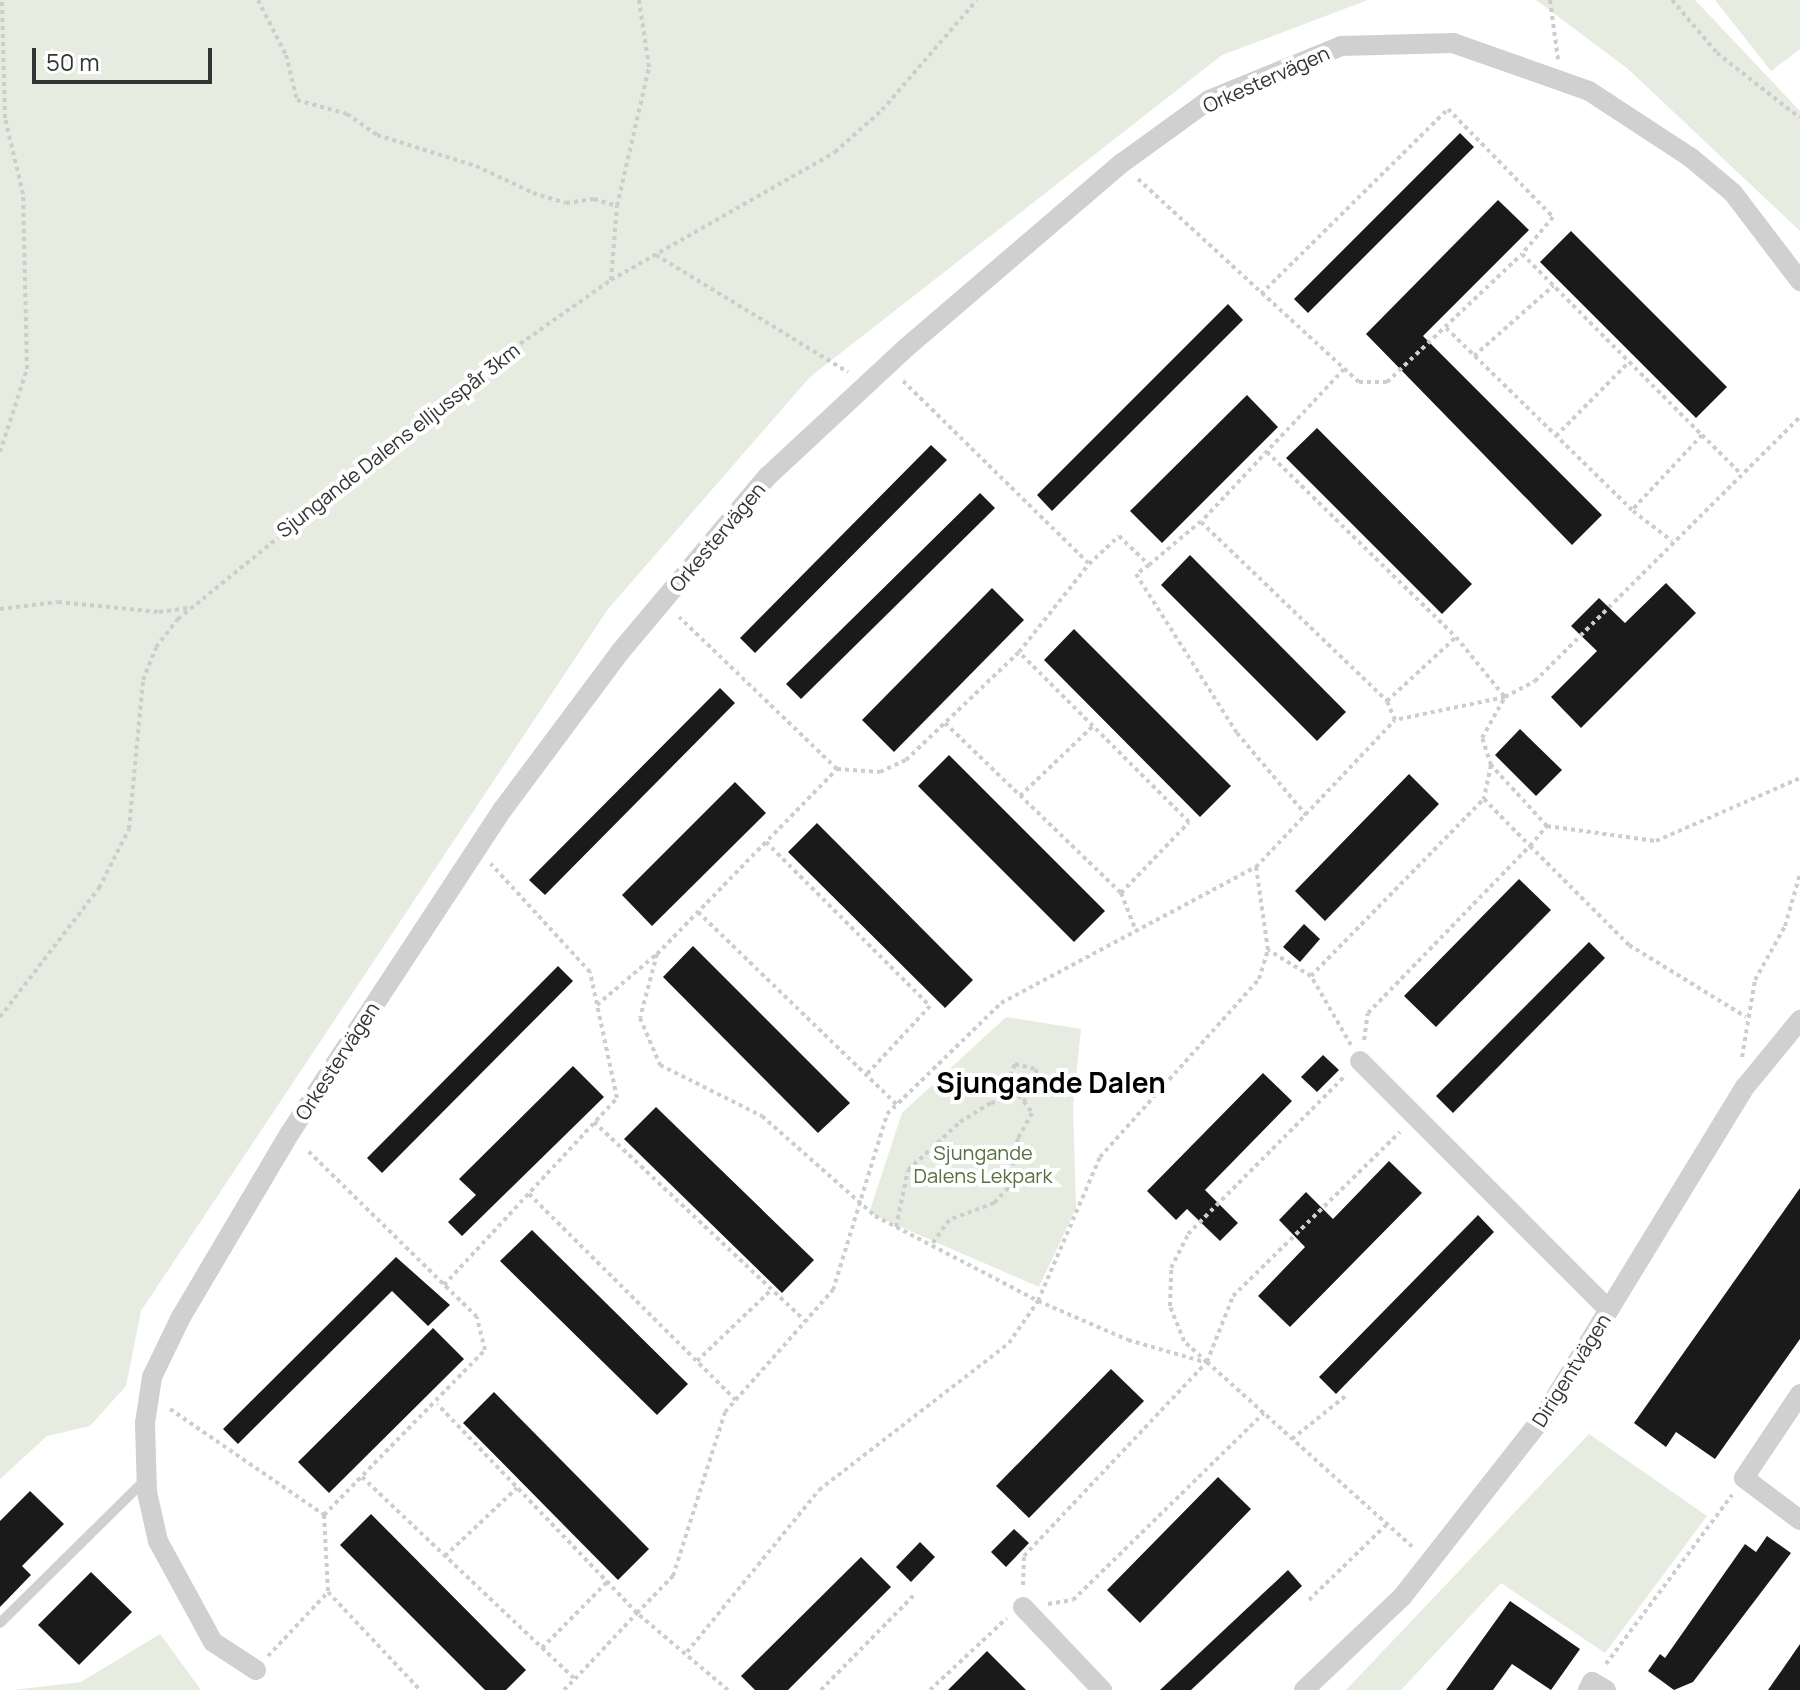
<!DOCTYPE html>
<html>
<head>
<meta charset="utf-8">
<style>
	body { margin:0 }
	#map { position:relative; width:1800px; height:1690px; overflow:hidden; background:#fff; font-family:Manrope,sans-serif }
	div>[style] { position:absolute }
	[style*='--x'] { left:calc(var(--x)*1px); top:calc(var(--y)*1px); width:calc(var(--w)*1px); rotate:calc(var(--a)*1deg) }
	.green>* { inset:0; background:#e6ecdf }
	.building>* { inset:0; background:#1a1a1a }
	.path>* { height:4px; margin-top:-2px; transform-origin:0; background:repeating-linear-gradient(90deg,#cdcdcd 0 4px,transparent 0 8px) }
	.service>* { height:10px; margin:-5px; padding:0 5px; transform-origin:5px; border-radius:5px; background:#d0d0d0 }
	.minor>* { height:20px; margin:-10px; padding:0 10px; transform-origin:10px; border-radius:10px; background:#d0d0d0 }
	span { translate:-50% -50%; white-space:nowrap; text-align:center; line-height:1.15; -webkit-text-stroke:8px #fff; paint-order:stroke }
	.street-label { font-size:20px; color:#333 }
	.park-label { font-size:20px; color:#56703f }
	.district-label { font-size:28px; color:#000; font-weight:700 }
	.scale { position:absolute; left:32px; top:48px; width:180px; height:36px; box-sizing:border-box; border:4px solid #333; border-top:0; padding-left:10px; font-size:24px; line-height:28px; white-space:nowrap; color:#333; -webkit-text-stroke:6px #fff; paint-order:stroke }
</style>
</head>
<body>
<div id="map">
	<div class="green">
		<div style="clip-path:polygon(0 0,1368px 0,1222px 55px,810px 377px,608px 609px,141px 1311px,126px 1386px,90px 1426px,47px 1436px,0 1479px)"></div>
		<div style="clip-path:polygon(1536px 0,1695px 0,1800px 111px,1800px 231px,1628px 69px)"></div>
		<div style="clip-path:polygon(1715px 0,1800px 0,1800px 49px,1771px 71px)"></div>
		<div style="clip-path:polygon(1006px 1017px,1081px 1029px,1073px 1106px,1076px 1208px,1039px 1287px,869px 1213px,902px 1113px)"></div>
		<div style="clip-path:polygon(1589px 1434px,1707px 1516px,1605px 1653px,1501px 1583px,1401px 1690px,1346px 1690px)"></div>
		<div style="clip-path:polygon(160px 1634px,201px 1690px,13px 1690px,81px 1682px)"></div>
	</div>
	<div class="building">
		<div style="clip-path:polygon(1460px 133px,1474px 147px,1308px 313px,1294px 299px)"></div>
		<div style="clip-path:polygon(1498px 200px,1529px 230px,1423px 336px,1602px 515px,1572px 545px,1366px 334px)"></div>
		<div style="clip-path:polygon(1571px 231px,1727px 387px,1696px 418px,1540px 262px)"></div>
		<div style="clip-path:polygon(1228px 304px,1243px 320px,1052px 511px,1037px 495px)"></div>
		<div style="clip-path:polygon(1247px 395px,1278px 427px,1162px 543px,1130px 511px)"></div>
		<div style="clip-path:polygon(1317px 428px,1472px 584px,1442px 614px,1286px 458px)"></div>
		<div style="clip-path:polygon(931px 445px,947px 460px,755px 653px,740px 638px)"></div>
		<div style="clip-path:polygon(980px 493px,995px 508px,801px 699px,786px 684px)"></div>
		<div style="clip-path:polygon(1190px 555px,1346px 712px,1317px 741px,1161px 585px)"></div>
		<div style="clip-path:polygon(1666px 583px,1696px 613px,1581px 728px,1551px 697px,1597px 651px,1571px 626px,1599px 598px,1625px 623px)"></div>
		<div style="clip-path:polygon(992px 588px,1024px 620px,894px 752px,862px 720px)"></div>
		<div style="clip-path:polygon(1074px 629px,1231px 786px,1200px 817px,1044px 660px)"></div>
		<div style="clip-path:polygon(720px 688px,735px 703px,545px 895px,529px 880px)"></div>
		<div style="clip-path:polygon(1520px 729px,1562px 770px,1536px 796px,1495px 755px)"></div>
		<div style="clip-path:polygon(949px 755px,1105px 911px,1074px 942px,918px 786px)"></div>
		<div style="clip-path:polygon(1409px 774px,1439px 804px,1325px 921px,1295px 891px)"></div>
		<div style="clip-path:polygon(735px 782px,766px 813px,652px 926px,622px 895px)"></div>
		<div style="clip-path:polygon(817px 823px,973px 980px,945px 1008px,788px 852px)"></div>
		<div style="clip-path:polygon(1519px 879px,1551px 910px,1436px 1027px,1404px 996px)"></div>
		<div style="clip-path:polygon(1304px 924px,1320px 939px,1300px 962px,1283px 947px)"></div>
		<div style="clip-path:polygon(1589px 942px,1605px 958px,1453px 1113px,1436px 1096px)"></div>
		<div style="clip-path:polygon(693px 946px,850px 1103px,818px 1133px,663px 977px)"></div>
		<div style="clip-path:polygon(558px 966px,573px 981px,382px 1173px,367px 1158px)"></div>
		<div style="clip-path:polygon(1323px 1055px,1339px 1070px,1317px 1092px,1301px 1077px)"></div>
		<div style="clip-path:polygon(573px 1066px,604px 1097px,462px 1236px,448px 1222px,476px 1195px,459px 1179px)"></div>
		<div style="clip-path:polygon(1263px 1073px,1292px 1101px,1205px 1190px,1238px 1223px,1220px 1241px,1187px 1209px,1176px 1220px,1147px 1191px)"></div>
		<div style="clip-path:polygon(656px 1107px,814px 1260px,782px 1293px,624px 1139px)"></div>
		<div style="clip-path:polygon(1389px 1161px,1422px 1193px,1290px 1327px,1258px 1296px,1305px 1247px,1279px 1220px,1306px 1192px,1333px 1219px)"></div>
		<div style="clip-path:polygon(1800px 1188px,1800px 1339px,1715px 1459px,1676px 1432px,1666px 1447px,1634px 1423px)"></div>
		<div style="clip-path:polygon(1478px 1215px,1494px 1232px,1336px 1394px,1319px 1377px)"></div>
		<div style="clip-path:polygon(532px 1230px,688px 1384px,657px 1415px,500px 1261px)"></div>
		<div style="clip-path:polygon(396px 1257px,450px 1305px,428px 1326px,392px 1291px,238px 1444px,223px 1429px)"></div>
		<div style="clip-path:polygon(433px 1328px,464px 1359px,329px 1493px,298px 1462px)"></div>
		<div style="clip-path:polygon(1111px 1369px,1144px 1401px,1029px 1518px,996px 1486px)"></div>
		<div style="clip-path:polygon(494px 1392px,649px 1549px,618px 1580px,463px 1423px)"></div>
		<div style="clip-path:polygon(1218px 1477px,1251px 1509px,1140px 1623px,1107px 1590px)"></div>
		<div style="clip-path:polygon(30px 1491px,64px 1524px,22px 1566px,31px 1575px,0 1607px,0 1521px)"></div>
		<div style="clip-path:polygon(371px 1514px,526px 1670px,506px 1690px,485px 1690px,340px 1545px)"></div>
		<div style="clip-path:polygon(1014px 1529px,1029px 1543px,1006px 1567px,991px 1552px)"></div>
		<div style="clip-path:polygon(1767px 1536px,1791px 1553px,1693px 1682px,1674px 1690px,1648px 1671px,1660px 1654px,1665px 1658px,1745px 1544px,1756px 1552px)"></div>
		<div style="clip-path:polygon(920px 1542px,935px 1557px,911px 1582px,896px 1567px)"></div>
		<div style="clip-path:polygon(861px 1557px,891px 1587px,788px 1690px,755px 1690px,741px 1676px)"></div>
		<div style="clip-path:polygon(1288px 1570px,1302px 1586px,1191px 1690px,1160px 1690px)"></div>
		<div style="clip-path:polygon(91px 1572px,132px 1612px,79px 1665px,38px 1625px)"></div>
		<div style="clip-path:polygon(1510px 1601px,1580px 1649px,1551px 1690px,1512px 1664px,1493px 1690px,1446px 1690px)"></div>
		<div style="clip-path:polygon(1800px 1644px,1800px 1690px,1768px 1690px)"></div>
		<div style="clip-path:polygon(987px 1651px,1026px 1690px,948px 1690px)"></div>
	</div>
	<div class="path">
		<div style="--x:258;--y:0;--w:62;--a:63"></div>
		<div style="--x:286;--y:55;--w:46;--a:76.3"></div>
		<div style="--x:297;--y:100;--w:52;--a:15.6"></div>
		<div style="--x:347;--y:114;--w:37;--a:35"></div>
		<div style="--x:377;--y:135;--w:104;--a:17.4"></div>
		<div style="--x:476;--y:166;--w:63;--a:25.3"></div>
		<div style="--x:533;--y:193;--w:34;--a:17"></div>
		<div style="--x:566;--y:203;--w:28;--a:-8"></div>
		<div style="--x:594;--y:199;--w:24;--a:17"></div>
		<div style="--x:1550;--y:0;--w:60;--a:82.3"></div>
		<div style="--x:1672;--y:0;--w:70;--a:49.7"></div>
		<div style="--x:1717;--y:53;--w:105;--a:38.1"></div>
		<div style="--x:1138;--y:179;--w:300;--a:42.6"></div>
		<div style="--x:1359;--y:382;--w:28;--a:0"></div>
		<div style="--x:1387;--y:382;--w:186;--a:-43.5"></div>
		<div style="--x:1522;--y:254;--w:255;--a:45.2"></div>
		<div style="--x:1702;--y:435;--w:103;--a:133"></div>
		<div style="--x:1632;--y:510;--w:262;--a:-135.6"></div>
		<div style="--x:656;--y:255;--w:225;--a:31.4"></div>
		<div style="--x:611;--y:280;--w:74;--a:-85.4"></div>
		<div style="--x:617;--y:206;--w:143;--a:-77"></div>
		<div style="--x:649;--y:67;--w:68;--a:-98.5"></div>
		<div style="--x:1261;--y:294;--w:263;--a:-44.7"></div>
		<div style="--x:1448;--y:109;--w:151;--a:45.8"></div>
		<div style="--x:1553;--y:217;--w:48;--a:130"></div>
		<div style="--x:1474;--y:356;--w:106;--a:-41.5"></div>
		<div style="--x:1344;--y:369;--w:209;--a:133.1"></div>
		<div style="--x:1201;--y:522;--w:258;--a:43.9"></div>
		<div style="--x:1387;--y:701;--w:94;--a:-42.8"></div>
		<div style="--x:1456;--y:637;--w:77;--a:50.8"></div>
		<div style="--x:1505;--y:697;--w:112;--a:168.2"></div>
		<div style="--x:1395;--y:720;--w:21;--a:-113"></div>
		<div style="--x:903;--y:381;--w:261;--a:44.5"></div>
		<div style="--x:1702;--y:435;--w:55;--a:45"></div>
		<div style="--x:1556;--y:436;--w:104;--a:-45.4"></div>
		<div style="--x:0;--y:452;--w:87;--a:-72"></div>
		<div style="--x:27;--y:369;--w:175;--a:-91.3"></div>
		<div style="--x:23;--y:194;--w:78;--a:-103.3"></div>
		<div style="--x:5;--y:118;--w:118;--a:-91.5"></div>
		<div style="--x:1267;--y:452;--w:264;--a:44.4"></div>
		<div style="--x:1633;--y:511;--w:49;--a:37.6"></div>
		<div style="--x:1149;--y:565;--w:16;--a:145"></div>
		<div style="--x:1136;--y:574;--w:188;--a:57.6"></div>
		<div style="--x:1237;--y:733;--w:107;--a:49.9"></div>
		<div style="--x:0;--y:609;--w:58;--a:-6.9"></div>
		<div style="--x:58;--y:602;--w:101;--a:5.7"></div>
		<div style="--x:159;--y:612;--w:29;--a:-8"></div>
		<div style="--x:945;--y:723;--w:245;--a:44"></div>
		<div style="--x:1121;--y:893;--w:98;--a:-46.2"></div>
		<div style="--x:1189;--y:822;--w:240;--a:-135"></div>
		<div style="--x:1491;--y:765;--w:28;--a:-108"></div>
		<div style="--x:1482;--y:738;--w:47;--a:-60.7"></div>
		<div style="--x:1505;--y:697;--w:34;--a:-28"></div>
		<div style="--x:1535;--y:681;--w:374;--a:-44.9"></div>
		<div style="--x:837;--y:769;--w:43;--a:4"></div>
		<div style="--x:880;--y:772;--w:29;--a:-25"></div>
		<div style="--x:906;--y:760;--w:156;--a:-43.7"></div>
		<div style="--x:1019;--y:652;--w:112;--a:-51.5"></div>
		<div style="--x:1089;--y:564;--w:41;--a:-43"></div>
		<div style="--x:1119;--y:536;--w:42;--a:44"></div>
		<div style="--x:1149;--y:565;--w:67;--a:-40.1"></div>
		<div style="--x:1020;--y:796;--w:101;--a:-43.8"></div>
		<div style="--x:1547;--y:826;--w:110;--a:7.8"></div>
		<div style="--x:1656;--y:841;--w:157;--a:-23.6"></div>
		<div style="--x:766;--y:842;--w:232;--a:45"></div>
		<div style="--x:930;--y:1006;--w:94;--a:132.8"></div>
		<div style="--x:1121;--y:893;--w:41;--a:68.5"></div>
		<div style="--x:698;--y:912;--w:277;--a:44.1"></div>
		<div style="--x:657;--y:954;--w:258;--a:-45.8"></div>
		<div style="--x:837;--y:769;--w:219;--a:-136.1"></div>
		<div style="--x:1311;--y:976;--w:50;--a:-148.8"></div>
		<div style="--x:1268;--y:950;--w:84;--a:-98.2"></div>
		<div style="--x:1256;--y:867;--w:202;--a:-46.6"></div>
		<div style="--x:597;--y:1005;--w:79;--a:-40.4"></div>
		<div style="--x:657;--y:954;--w:66;--a:104.9"></div>
		<div style="--x:640;--y:1018;--w:51;--a:66.9"></div>
		<div style="--x:660;--y:1065;--w:114;--a:26.6"></div>
		<div style="--x:762;--y:1116;--w:151;--a:41.5"></div>
		<div style="--x:875;--y:1216;--w:184;--a:27.5"></div>
		<div style="--x:1038;--y:1301;--w:98;--a:23.4"></div>
		<div style="--x:1128;--y:1340;--w:79;--a:16.1"></div>
		<div style="--x:0;--y:1017;--w:163;--a:-52.5"></div>
		<div style="--x:99;--y:888;--w:66;--a:-63"></div>
		<div style="--x:129;--y:829;--w:150;--a:-84.6"></div>
		<div style="--x:143;--y:680;--w:35;--a:-68"></div>
		<div style="--x:156;--y:647;--w:36;--a:-52"></div>
		<div style="--x:178;--y:619;--w:407;--a:-39.1"></div>
		<div style="--x:494;--y:362;--w:143;--a:-35"></div>
		<div style="--x:611;--y:280;--w:258;--a:-29.7"></div>
		<div style="--x:835;--y:152;--w:63;--a:-41.8"></div>
		<div style="--x:882;--y:110;--w:145;--a:-49.2"></div>
		<div style="--x:1364;--y:1040;--w:27;--a:-82"></div>
		<div style="--x:1368;--y:1013;--w:233;--a:-45.9"></div>
		<div style="--x:1530;--y:846;--w:140;--a:45"></div>
		<div style="--x:1629;--y:945;--w:137;--a:31.6"></div>
		<div style="--x:1351;--y:1045;--w:80;--a:-120.1"></div>
		<div style="--x:1311;--y:976;--w:248;--a:-45.7"></div>
		<div style="--x:1484;--y:799;--w:66;--a:45.6"></div>
		<div style="--x:1530;--y:846;--w:26;--a:-50"></div>
		<div style="--x:1547;--y:826;--w:83;--a:-132.6"></div>
		<div style="--x:1491;--y:765;--w:35;--a:102"></div>
		<div style="--x:1742;--y:1057;--w:78;--a:-80.4"></div>
		<div style="--x:1755;--y:980;--w:62;--a:-60.9"></div>
		<div style="--x:1785;--y:926;--w:54;--a:-73.9"></div>
		<div style="--x:1011;--y:1094;--w:12;--a:-110"></div>
		<div style="--x:1007;--y:1083;--w:21;--a:-67"></div>
		<div style="--x:1015;--y:1064;--w:23;--a:13"></div>
		<div style="--x:1037;--y:1069;--w:35;--a:112"></div>
		<div style="--x:594;--y:1122;--w:290;--a:43.3"></div>
		<div style="--x:529;--y:1194;--w:292;--a:44.9"></div>
		<div style="--x:896;--y:1227;--w:58;--a:-78.1"></div>
		<div style="--x:908;--y:1170;--w:71;--a:-42.7"></div>
		<div style="--x:960;--y:1122;--w:36;--a:-32"></div>
		<div style="--x:991;--y:1103;--w:29;--a:-16"></div>
		<div style="--x:1019;--y:1095;--w:22;--a:54"></div>
		<div style="--x:1032;--y:1113;--w:29;--a:119"></div>
		<div style="--x:1018;--y:1138;--w:51;--a:101.3"></div>
		<div style="--x:1008;--y:1188;--w:21;--a:133"></div>
		<div style="--x:994;--y:1203;--w:48;--a:159.3"></div>
		<div style="--x:949;--y:1220;--w:29;--a:125"></div>
		<div style="--x:444;--y:1285;--w:255;--a:-47.2"></div>
		<div style="--x:617;--y:1098;--w:129;--a:-102.1"></div>
		<div style="--x:590;--y:972;--w:147;--a:-132.5"></div>
		<div style="--x:697;--y:1361;--w:104;--a:-43.8"></div>
		<div style="--x:1207;--y:1362;--w:31;--a:-138"></div>
		<div style="--x:1184;--y:1341;--w:38;--a:-112"></div>
		<div style="--x:1170;--y:1306;--w:38;--a:-88"></div>
		<div style="--x:1171;--y:1268;--w:38;--a:-63"></div>
		<div style="--x:1188;--y:1234;--w:224;--a:-45.2"></div>
		<div style="--x:1207;--y:1362;--w:71;--a:-68.5"></div>
		<div style="--x:1233;--y:1296;--w:234;--a:-44.5"></div>
		<div style="--x:170;--y:1409;--w:187;--a:34.5"></div>
		<div style="--x:324;--y:1515;--w:231;--a:-45.7"></div>
		<div style="--x:485;--y:1350;--w:34;--a:-104"></div>
		<div style="--x:477;--y:1317;--w:240;--a:-135.5"></div>
		<div style="--x:1292;--y:1439;--w:72;--a:-38.8"></div>
		<div style="--x:362;--y:1477;--w:294;--a:43.5"></div>
		<div style="--x:575;--y:1679;--w:91;--a:-46.8"></div>
		<div style="--x:637;--y:1613;--w:289;--a:-133.7"></div>
		<div style="--x:324;--y:1515;--w:77;--a:87"></div>
		<div style="--x:328;--y:1592;--w:134;--a:46.8"></div>
		<div style="--x:445;--y:1556;--w:99;--a:-43.4"></div>
		<div style="--x:1023;--y:1585;--w:29;--a:-88"></div>
		<div style="--x:1024;--y:1556;--w:267;--a:-46.7"></div>
		<div style="--x:1207;--y:1362;--w:280;--a:42"></div>
		<div style="--x:1309;--y:1600;--w:107;--a:-44.2"></div>
		<div style="--x:1048;--y:1604;--w:25;--a:-9"></div>
		<div style="--x:1073;--y:1600;--w:267;--a:-44.4"></div>
		<div style="--x:542;--y:1648;--w:93;--a:-45.4"></div>
		<div style="--x:687;--y:1652;--w:209;--a:-50.8"></div>
		<div style="--x:819;--y:1490;--w:240;--a:-37.7"></div>
		<div style="--x:1009;--y:1343;--w:51;--a:-55.4"></div>
		<div style="--x:1038;--y:1301;--w:157;--a:-66.7"></div>
		<div style="--x:1100;--y:1157;--w:239;--a:-48.2"></div>
		<div style="--x:1259;--y:979;--w:30;--a:-73"></div>
		<div style="--x:268;--y:1656;--w:88;--a:-46.8"></div>
		<div style="--x:1606;--y:1664;--w:211;--a:-53.3"></div>
		<div style="--x:564;--y:1690;--w:16;--a:-45"></div>
		<div style="--x:728;--y:1690;--w:119;--a:-139.8"></div>
		<div style="--x:637;--y:1613;--w:52;--a:-45.8"></div>
		<div style="--x:673;--y:1576;--w:172;--a:-72.4"></div>
		<div style="--x:725;--y:1412;--w:163;--a:-48.5"></div>
		<div style="--x:833;--y:1290;--w:184;--a:-72.9"></div>
		<div style="--x:887;--y:1114;--w:159;--a:-44.2"></div>
		<div style="--x:1001;--y:1003;--w:289;--a:-28.1"></div>
		<div style="--x:821;--y:1690;--w:136;--a:-45.6"></div>
		<div style="--x:930;--y:1690;--w:105;--a:-43.1"></div>
	</div>
	<div class="service">
		<div style="--x:0;--y:1623;--w:204;--a:-44.6"></div>
	</div>
	<div class="minor">
		<div style="--x:1360;--y:1061;--w:352;--a:45"></div>
		<div style="--x:1800;--y:1394;--w:101;--a:123.7"></div>
		<div style="--x:1744;--y:1478;--w:70;--a:36.9"></div>
		<div style="--x:1023;--y:1607;--w:115;--a:46.4"></div>
		<div style="--x:256;--y:1670;--w:51;--a:-146.9"></div>
		<div style="--x:213;--y:1642;--w:115;--a:-118.6"></div>
		<div style="--x:158;--y:1541;--w:50;--a:-102.7"></div>
		<div style="--x:147;--y:1492;--w:69;--a:-91.7"></div>
		<div style="--x:145;--y:1423;--w:47;--a:-81.3"></div>
		<div style="--x:152;--y:1377;--w:67;--a:-64.2"></div>
		<div style="--x:181;--y:1317;--w:214;--a:-59.4"></div>
		<div style="--x:290;--y:1133;--w:388;--a:-56.7"></div>
		<div style="--x:503;--y:809;--w:196;--a:-53.3"></div>
		<div style="--x:620;--y:652;--w:229;--a:-50"></div>
		<div style="--x:767;--y:477;--w:191;--a:-42.9"></div>
		<div style="--x:907;--y:347;--w:283;--a:-40.6"></div>
		<div style="--x:1122;--y:163;--w:107;--a:-35.9"></div>
		<div style="--x:1209;--y:100;--w:143;--a:-22.2"></div>
		<div style="--x:1341;--y:46;--w:112;--a:-1.5"></div>
		<div style="--x:1453;--y:43;--w:144;--a:19.4"></div>
		<div style="--x:1589;--y:91;--w:121;--a:33.2"></div>
		<div style="--x:1690;--y:157;--w:56;--a:39.9"></div>
		<div style="--x:1733;--y:193;--w:111;--a:52.7"></div>
		<div style="--x:1304;--y:1690;--w:135;--a:-43.5"></div>
		<div style="--x:1402;--y:1597;--w:230;--a:-51.9"></div>
		<div style="--x:1544;--y:1416;--w:386;--a:-58.6"></div>
		<div style="--x:1745;--y:1087;--w:87;--a:-50.6"></div>
		<div style="--x:1588;--y:1690;--w:9;--a:-63"></div>
		<div style="--x:1592;--y:1682;--w:16;--a:30"></div>
	</div>
	<div class="street-label">
		<span style="left:1266px;top:79px;rotate:-24deg">Orkestervägen</span>
		<span style="left:398px;top:440px;rotate:-38deg">Sjungande Dalens elljusspår 3km</span>
		<span style="left:717px;top:537px;rotate:-50deg">Orkestervägen</span>
		<span style="left:337px;top:1061px;rotate:-57deg">Orkestervägen</span>
		<span style="left:1571px;top:1370px;rotate:-58deg">Dirigentvägen</span>
	</div>
	<div class="park-label">
		<span style="left:983px;top:1164px">Sjungande<br>Dalens Lekpark</span>
	</div>
	<div class="district-label">
		<span style="left:1051px;top:1082px">Sjungande Dalen</span>
	</div>
	<div class="scale">50 m</div>
</div>
</body>
</html>
